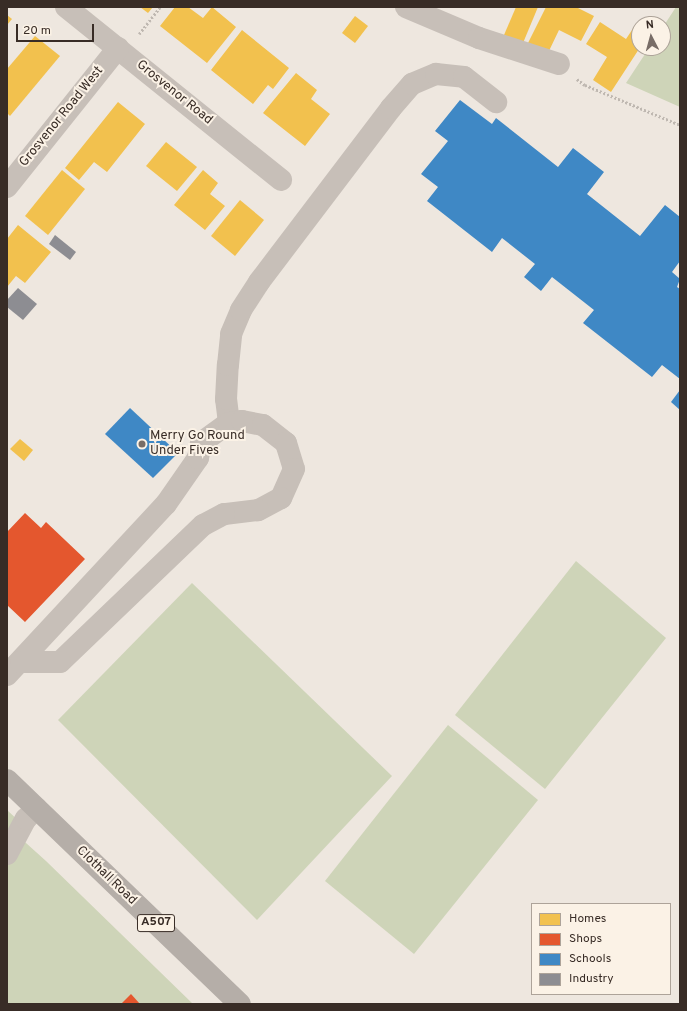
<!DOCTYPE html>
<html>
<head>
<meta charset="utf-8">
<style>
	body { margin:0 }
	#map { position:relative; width:687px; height:1011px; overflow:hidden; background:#eee7df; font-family:Overpass,sans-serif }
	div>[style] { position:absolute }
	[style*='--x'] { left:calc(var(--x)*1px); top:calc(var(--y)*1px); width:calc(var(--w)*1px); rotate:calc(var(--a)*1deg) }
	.green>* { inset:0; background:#ced4b8 }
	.homes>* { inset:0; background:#f2c14e }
	.shops>* { inset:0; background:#e4572e }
	.schools>* { inset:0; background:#3f88c5 }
	.industry>* { inset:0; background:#8d8d92 }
	.path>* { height:2.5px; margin-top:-1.25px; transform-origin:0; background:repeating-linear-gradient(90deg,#bfb8b1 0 2px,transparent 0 4px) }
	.minor>* { height:22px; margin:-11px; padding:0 11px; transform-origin:11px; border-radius:11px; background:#c7bfb8 }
	.major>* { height:22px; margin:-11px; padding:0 11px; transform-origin:11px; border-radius:11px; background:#b5aea8 }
	.dots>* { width:11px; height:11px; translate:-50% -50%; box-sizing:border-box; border:2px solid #fbf2e6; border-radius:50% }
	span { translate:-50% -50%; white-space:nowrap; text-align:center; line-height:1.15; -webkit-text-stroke:4px #fbf2e6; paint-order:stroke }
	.shield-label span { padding:1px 3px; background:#fbf2e6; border:1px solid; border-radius:3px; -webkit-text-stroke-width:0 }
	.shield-label { font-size:12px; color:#382c26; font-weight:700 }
	.street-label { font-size:13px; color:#382c26 }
	.poi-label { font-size:13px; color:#382c26 }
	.left { translate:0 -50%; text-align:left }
	.frame { position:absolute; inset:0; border:8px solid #382c26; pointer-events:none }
	.legend { position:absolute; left:531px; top:903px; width:140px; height:92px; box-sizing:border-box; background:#fbf2e6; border:1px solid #ada399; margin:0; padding:5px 7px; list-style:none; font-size:12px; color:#382c26 }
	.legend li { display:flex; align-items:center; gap:8px; height:20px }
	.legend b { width:20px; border:1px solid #ada399 }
	.north { position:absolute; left:631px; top:16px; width:40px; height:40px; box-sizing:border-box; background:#fbf2e6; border:1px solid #ada399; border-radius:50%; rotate:354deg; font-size:11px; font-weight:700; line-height:16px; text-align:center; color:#382c26 }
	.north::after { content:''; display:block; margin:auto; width:14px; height:18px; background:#786d67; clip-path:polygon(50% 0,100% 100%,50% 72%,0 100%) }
	.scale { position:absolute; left:16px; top:24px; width:78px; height:18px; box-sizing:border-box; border:2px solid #382c26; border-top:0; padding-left:5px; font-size:12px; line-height:14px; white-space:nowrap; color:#382c26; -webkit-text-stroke:3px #fbf2e6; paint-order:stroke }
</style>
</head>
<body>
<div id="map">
	<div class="green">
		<div style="clip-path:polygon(676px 7px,680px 7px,680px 107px,626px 83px,649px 48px,663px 48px,663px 27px)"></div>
		<div style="clip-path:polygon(576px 561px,666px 638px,545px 789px,455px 715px)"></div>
		<div style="clip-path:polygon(192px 583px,392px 776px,257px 920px,58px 720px)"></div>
		<div style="clip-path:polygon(448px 725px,538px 800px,414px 954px,325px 881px)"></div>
		<div style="clip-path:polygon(7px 810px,21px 823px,16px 834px,46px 861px,193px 1004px,7px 1004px)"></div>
	</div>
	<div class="homes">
		<div style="clip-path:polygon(140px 7px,153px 7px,148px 13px)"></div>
		<div style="clip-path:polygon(175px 7px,188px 7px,203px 18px,212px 7px,236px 27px,207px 63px,160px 26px)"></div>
		<div style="clip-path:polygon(516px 7px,538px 7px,523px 43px,504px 35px)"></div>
		<div style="clip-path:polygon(546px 7px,576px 7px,594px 16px,581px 41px,559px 30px,548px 53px,528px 43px)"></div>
		<div style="clip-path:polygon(7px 15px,12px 19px,7px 25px)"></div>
		<div style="clip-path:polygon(355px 16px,368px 26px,355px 43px,342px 33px)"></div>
		<div style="clip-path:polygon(600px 22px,626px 39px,636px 24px,639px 26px,639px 49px,611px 92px,593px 80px,607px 57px,586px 44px)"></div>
		<div style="clip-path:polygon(242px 30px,289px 68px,273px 89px,268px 85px,253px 104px,211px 70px)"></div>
		<div style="clip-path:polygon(35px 36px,60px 56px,10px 116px,7px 113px,7px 69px)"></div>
		<div style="clip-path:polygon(296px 73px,317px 90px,311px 99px,330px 114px,305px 146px,263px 113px)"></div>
		<div style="clip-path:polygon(118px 102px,145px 124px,107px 172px,94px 162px,79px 180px,65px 168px)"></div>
		<div style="clip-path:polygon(166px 142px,197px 167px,177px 191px,146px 166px)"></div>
		<div style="clip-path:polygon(62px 170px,85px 189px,48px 235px,25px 216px)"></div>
		<div style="clip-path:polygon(203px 170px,218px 183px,210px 194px,225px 206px,205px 230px,174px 205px)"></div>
		<div style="clip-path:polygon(240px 200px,264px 220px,235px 256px,211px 236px)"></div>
		<div style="clip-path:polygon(18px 225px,51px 252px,25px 283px,16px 276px,7px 287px,7px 239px)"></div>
		<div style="clip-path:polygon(20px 439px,33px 450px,24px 461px,10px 449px)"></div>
	</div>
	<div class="shops">
		<div style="clip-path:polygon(25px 513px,41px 528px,46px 522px,85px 559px,25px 622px,7px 605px,7px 532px)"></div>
		<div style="clip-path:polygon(131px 994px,140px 1004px,121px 1004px)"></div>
	</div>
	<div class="schools">
		<div style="clip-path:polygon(460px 100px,492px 124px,496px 118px,558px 167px,573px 148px,604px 172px,587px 194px,640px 236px,665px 205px,680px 217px,680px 261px,672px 272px,680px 279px,677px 287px,680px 289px,680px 379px,662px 365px,652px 377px,583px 323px,594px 310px,552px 277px,541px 291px,524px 277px,535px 264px,502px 238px,492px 252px,427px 201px,438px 187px,421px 174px,448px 141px,435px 131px)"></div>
		<div style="clip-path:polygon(680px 390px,680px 410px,671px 402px)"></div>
		<div style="clip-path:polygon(130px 408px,178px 453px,153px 478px,105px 434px)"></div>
	</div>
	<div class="industry">
		<div style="clip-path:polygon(55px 235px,76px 252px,70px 260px,49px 244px)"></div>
		<div style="clip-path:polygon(18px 288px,37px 304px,23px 320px,7px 307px,7px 300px)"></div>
	</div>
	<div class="path">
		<div style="--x:139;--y:34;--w:34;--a:-52"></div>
		<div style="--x:577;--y:79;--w:10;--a:37"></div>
		<div style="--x:585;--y:85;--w:103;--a:22.8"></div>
	</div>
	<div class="minor">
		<div style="--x:66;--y:7;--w:276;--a:38.8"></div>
		<div style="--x:406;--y:7;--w:79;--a:23"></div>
		<div style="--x:479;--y:38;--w:84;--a:18"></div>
		<div style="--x:7;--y:187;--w:178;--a:-51.4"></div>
		<div style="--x:229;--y:423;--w:24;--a:-97"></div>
		<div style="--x:226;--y:399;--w:34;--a:-87"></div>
		<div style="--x:228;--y:365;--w:31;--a:-84"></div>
		<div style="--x:231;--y:334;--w:26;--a:-67"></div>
		<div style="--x:241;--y:310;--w:33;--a:-57"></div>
		<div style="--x:259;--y:282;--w:218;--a:-52.8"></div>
		<div style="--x:391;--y:108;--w:32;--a:-49"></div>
		<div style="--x:412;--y:84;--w:26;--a:-23"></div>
		<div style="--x:436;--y:74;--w:28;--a:6"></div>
		<div style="--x:464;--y:77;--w:41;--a:38"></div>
		<div style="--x:7;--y:675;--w:233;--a:-47.1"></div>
		<div style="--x:166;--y:504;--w:56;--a:-55.2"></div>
		<div style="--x:198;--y:458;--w:15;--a:-79"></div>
		<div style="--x:201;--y:443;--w:34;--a:-36"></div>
		<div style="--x:229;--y:423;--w:13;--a:-9"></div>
		<div style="--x:242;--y:421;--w:21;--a:11"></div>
		<div style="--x:263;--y:425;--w:29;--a:38"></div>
		<div style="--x:286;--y:443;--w:27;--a:73"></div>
		<div style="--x:294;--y:469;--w:32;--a:114"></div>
		<div style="--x:281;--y:498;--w:26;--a:152"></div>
		<div style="--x:258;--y:510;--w:34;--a:173"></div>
		<div style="--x:224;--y:514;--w:24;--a:152"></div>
		<div style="--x:203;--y:525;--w:198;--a:136.2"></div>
		<div style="--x:60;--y:662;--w:39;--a:180"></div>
		<div style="--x:7;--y:854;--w:40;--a:-62"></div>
		<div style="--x:26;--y:819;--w:15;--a:-48"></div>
	</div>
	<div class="major">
		<div style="--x:7;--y:780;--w:323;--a:43.9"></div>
	</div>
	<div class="dots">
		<div style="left:142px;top:444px;background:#786d67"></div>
	</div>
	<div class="shield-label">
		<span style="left:156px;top:923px">A507</span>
	</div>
	<div class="street-label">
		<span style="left:174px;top:93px;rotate:39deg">Grosvenor Road</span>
		<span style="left:62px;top:117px;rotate:-51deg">Grosvenor Road West</span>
		<span style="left:106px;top:876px;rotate:44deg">Clothall Road</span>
	</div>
	<div class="poi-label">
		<span class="left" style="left:150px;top:444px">Merry Go Round<br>Under Fives</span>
	</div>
	<div class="frame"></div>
	<ul class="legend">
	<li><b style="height:11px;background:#f2c14e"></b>Homes</li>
	<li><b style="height:11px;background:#e4572e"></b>Shops</li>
	<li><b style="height:11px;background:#3f88c5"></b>Schools</li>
	<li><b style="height:11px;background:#8d8d92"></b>Industry</li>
	</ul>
	<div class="north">N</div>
	<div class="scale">20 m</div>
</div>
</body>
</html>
